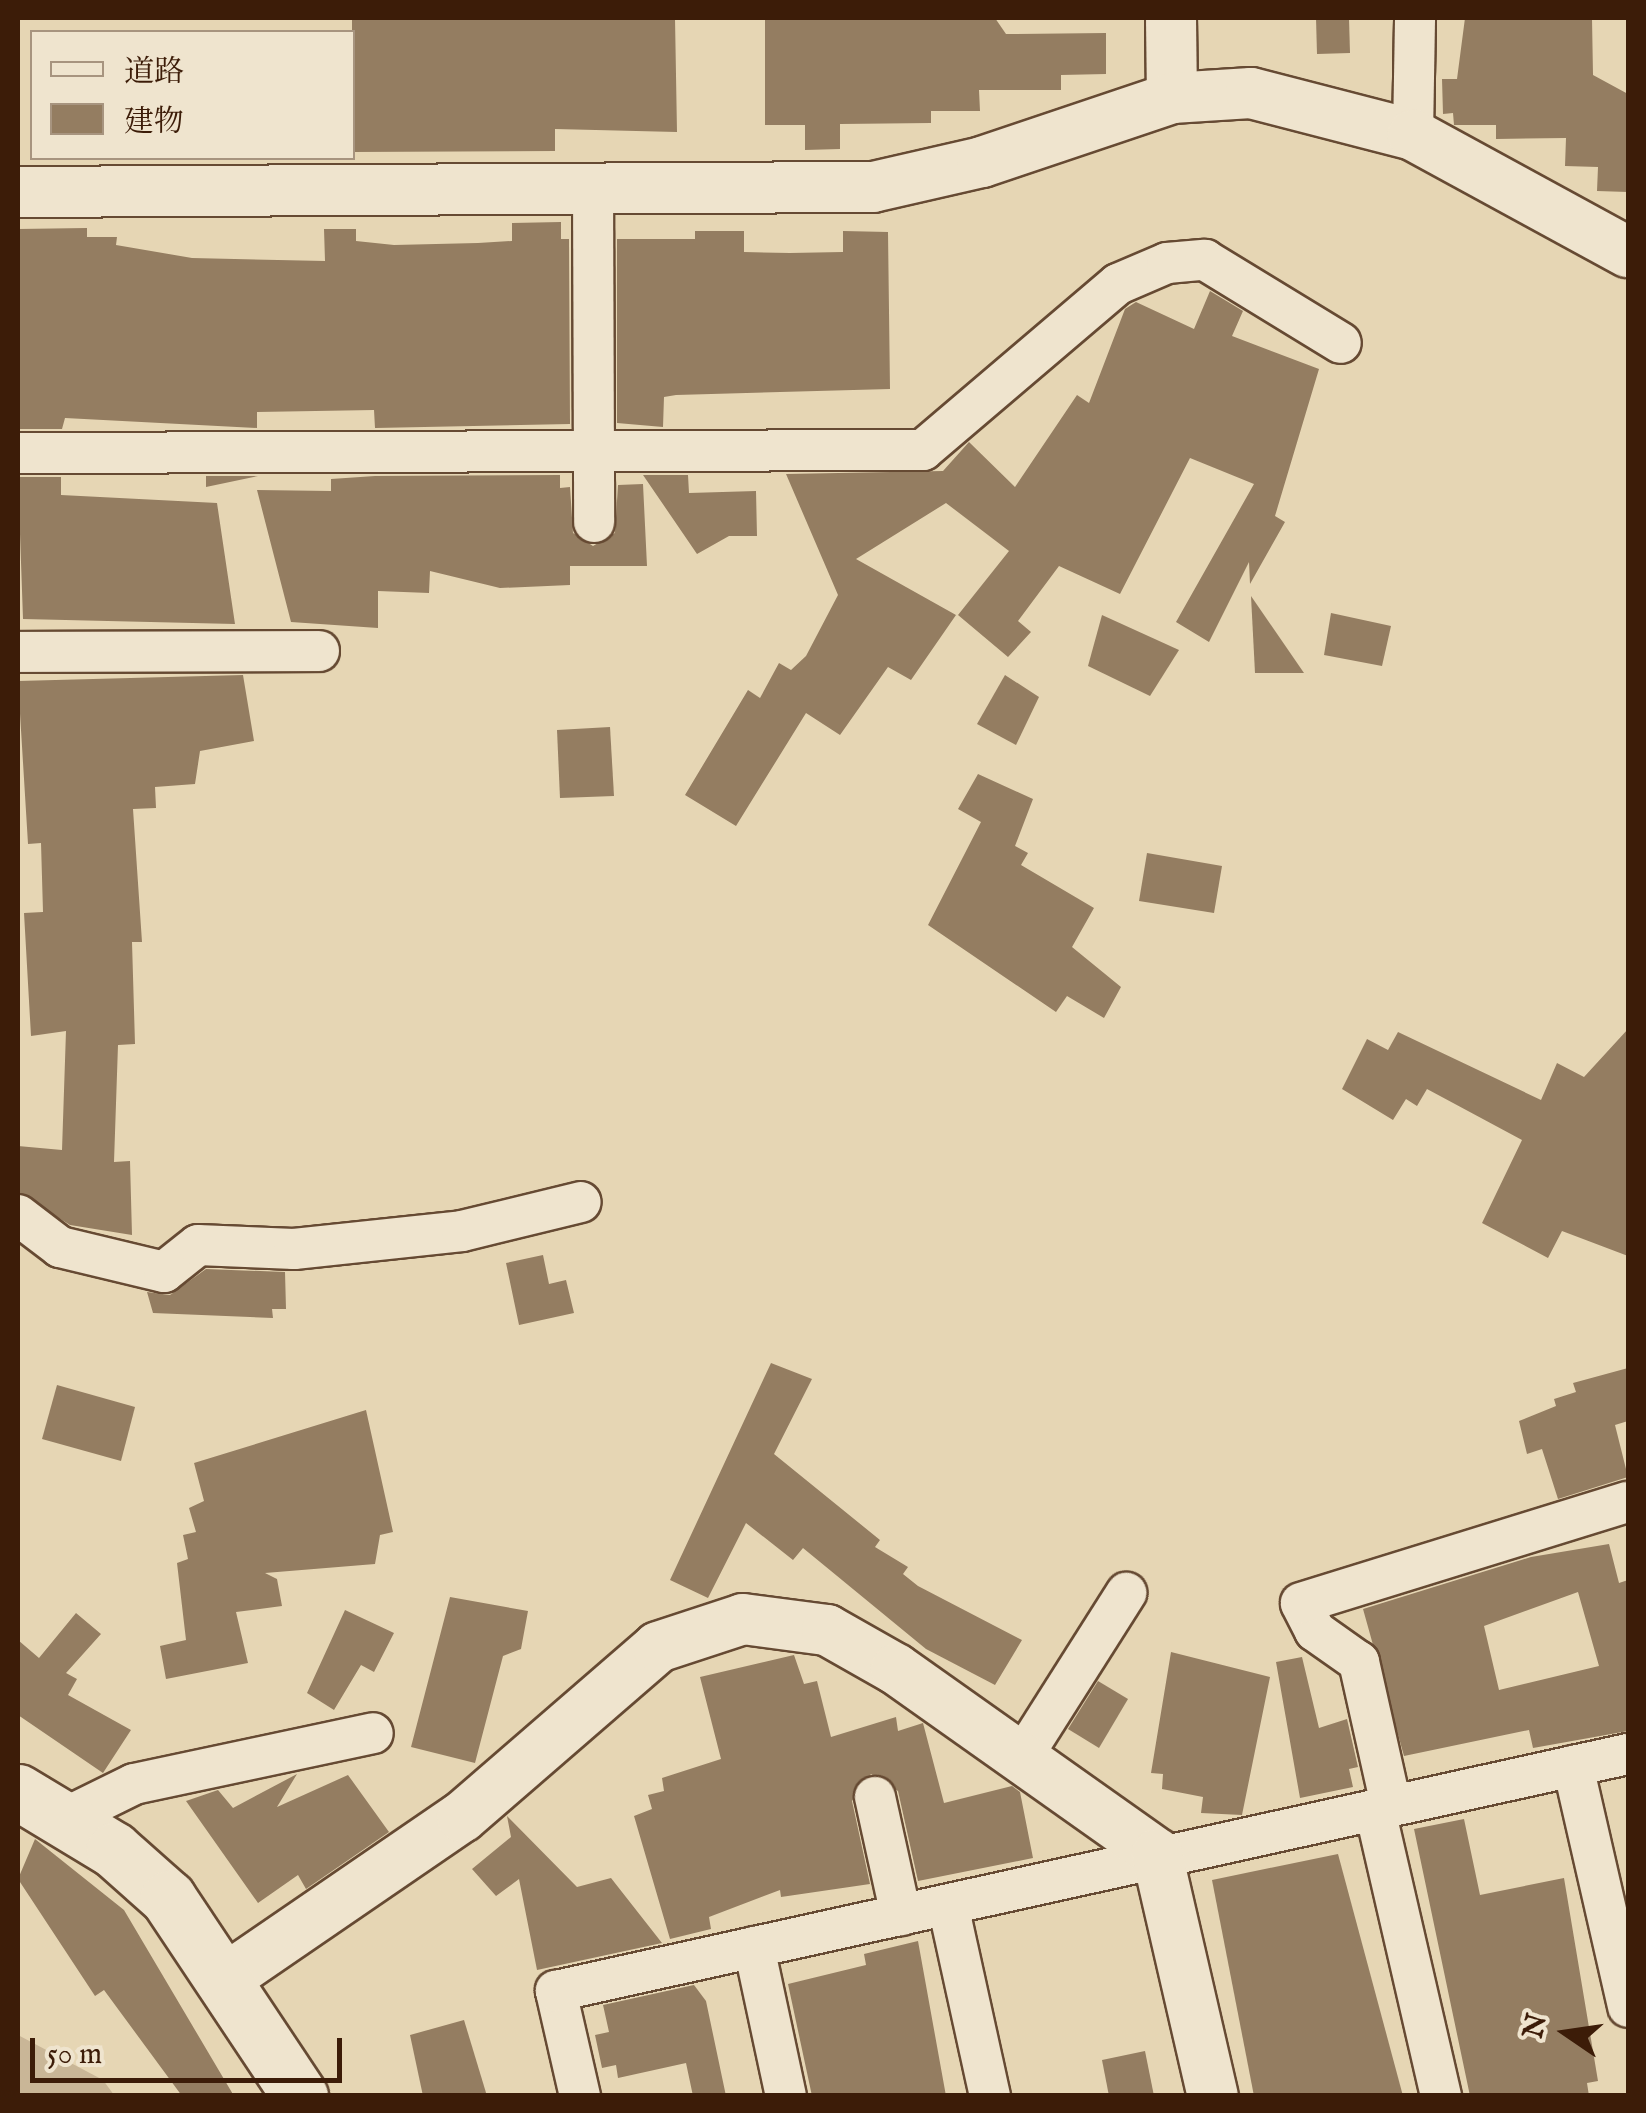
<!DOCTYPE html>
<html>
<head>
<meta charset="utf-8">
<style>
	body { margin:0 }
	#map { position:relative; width:1646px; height:2113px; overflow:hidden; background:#e6d6b4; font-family:"IM FELL English","Noto Serif JP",serif }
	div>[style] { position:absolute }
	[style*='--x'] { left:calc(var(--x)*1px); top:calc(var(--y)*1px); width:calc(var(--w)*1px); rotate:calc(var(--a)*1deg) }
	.green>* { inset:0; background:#c9b697 }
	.building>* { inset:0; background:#947d61 }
	.roads { filter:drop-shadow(2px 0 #664a33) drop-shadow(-2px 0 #664a33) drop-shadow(0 2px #664a33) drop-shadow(0 -2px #664a33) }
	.minor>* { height:40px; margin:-20px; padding:0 20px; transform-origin:20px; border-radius:20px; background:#efe4ce }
	.tertiary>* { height:50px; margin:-25px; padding:0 25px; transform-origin:25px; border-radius:25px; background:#efe4ce }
	.secondary>* { height:55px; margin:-27.5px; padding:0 27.5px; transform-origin:27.5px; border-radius:27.5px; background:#efe4ce }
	span { translate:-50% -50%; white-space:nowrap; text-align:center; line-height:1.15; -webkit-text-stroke:10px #efe4ce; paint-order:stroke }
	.frame { position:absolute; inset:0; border:20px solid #3c1c08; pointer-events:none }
	.legend { position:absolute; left:30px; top:30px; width:325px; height:130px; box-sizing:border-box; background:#efe4ce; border:2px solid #a7947f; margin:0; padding:12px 18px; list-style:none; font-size:30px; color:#3c1c08 }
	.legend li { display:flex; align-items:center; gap:20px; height:50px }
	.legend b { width:50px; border:2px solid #a7947f }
	.north { position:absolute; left:1516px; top:1983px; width:100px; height:100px; -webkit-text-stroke:8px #efe4ce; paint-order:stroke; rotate:283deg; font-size:28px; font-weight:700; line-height:40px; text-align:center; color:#3c1c08 }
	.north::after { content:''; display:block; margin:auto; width:35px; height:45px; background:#3c1c08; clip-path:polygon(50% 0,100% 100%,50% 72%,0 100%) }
	.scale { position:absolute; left:30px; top:2038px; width:312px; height:45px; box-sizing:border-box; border:5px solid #3c1c08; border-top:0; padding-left:12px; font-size:30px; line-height:35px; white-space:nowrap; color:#3c1c08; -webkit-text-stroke:8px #efe4ce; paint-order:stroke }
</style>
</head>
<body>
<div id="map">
	<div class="green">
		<div style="clip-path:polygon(18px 2035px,103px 2080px,114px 2095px,18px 2095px)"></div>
	</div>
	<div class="building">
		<div style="clip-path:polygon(352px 18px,675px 18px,677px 132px,555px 129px,555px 151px,352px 152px)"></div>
		<div style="clip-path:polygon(765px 18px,995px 18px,1006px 34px,1106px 33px,1106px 74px,1061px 75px,1061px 90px,979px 90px,980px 111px,931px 111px,931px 123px,840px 124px,840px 149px,805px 150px,805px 125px,765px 125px)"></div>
		<div style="clip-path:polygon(1316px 18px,1349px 18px,1350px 53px,1317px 54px)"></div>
		<div style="clip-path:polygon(1465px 18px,1592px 18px,1593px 75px,1628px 94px,1628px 192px,1597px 191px,1598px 167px,1565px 166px,1566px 138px,1496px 139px,1496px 125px,1454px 125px,1453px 113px,1443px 114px,1442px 79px,1457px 79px)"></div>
		<div style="clip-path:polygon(561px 222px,561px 239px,569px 239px,570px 424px,375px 428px,374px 410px,257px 412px,257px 428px,65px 418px,62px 429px,18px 429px,18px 229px,87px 228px,87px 237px,117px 237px,116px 245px,192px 258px,325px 261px,324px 229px,356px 229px,356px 241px,394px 245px,478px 243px,512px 241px,512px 223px)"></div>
		<div style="clip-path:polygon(695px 231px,744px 231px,744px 252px,790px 253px,843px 252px,843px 231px,888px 232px,890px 389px,676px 395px,664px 397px,663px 427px,617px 423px,617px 239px,695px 239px)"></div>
		<div style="clip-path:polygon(1210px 291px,1243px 311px,1232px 336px,1319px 369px,1275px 516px,1285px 522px,1250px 584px,1249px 562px,1209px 642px,1176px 622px,1254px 484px,1190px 458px,1120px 594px,1059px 566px,1018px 621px,1031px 632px,1008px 657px,958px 615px,1009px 551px,946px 503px,856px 559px,956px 615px,911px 680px,888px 667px,840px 735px,806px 713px,736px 826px,685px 795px,748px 690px,760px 698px,779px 663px,791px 670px,806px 656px,838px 595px,786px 474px,943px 471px,969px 442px,1015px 487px,1077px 395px,1089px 403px,1125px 309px,1136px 302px,1194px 329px)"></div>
		<div style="clip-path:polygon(560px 475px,560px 488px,570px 487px,573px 533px,593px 546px,615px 533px,618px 485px,643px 484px,647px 566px,570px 566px,570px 585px,500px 588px,430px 571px,429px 593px,378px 591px,378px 628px,291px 622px,257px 490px,331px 491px,331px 479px,375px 476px)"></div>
		<div style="clip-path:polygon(643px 475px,688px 475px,689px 493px,756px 491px,757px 536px,729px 536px,697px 554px)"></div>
		<div style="clip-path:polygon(206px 476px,258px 476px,206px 487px)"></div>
		<div style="clip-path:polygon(18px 477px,61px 477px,61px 495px,217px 503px,235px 624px,23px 619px)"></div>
		<div style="clip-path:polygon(1251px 596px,1304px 673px,1255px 673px)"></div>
		<div style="clip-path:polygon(1331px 613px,1391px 626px,1382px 666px,1324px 655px)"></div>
		<div style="clip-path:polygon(1102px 615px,1179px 650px,1150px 696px,1088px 666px)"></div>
		<div style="clip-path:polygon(243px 675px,254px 741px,200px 751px,195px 784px,155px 787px,156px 808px,133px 809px,142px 942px,132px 942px,135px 1044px,118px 1045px,114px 1162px,130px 1161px,132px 1235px,70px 1225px,18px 1192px,18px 1146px,62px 1150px,66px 1031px,31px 1036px,24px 913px,43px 912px,41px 843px,28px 844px,18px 681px)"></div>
		<div style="clip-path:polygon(1005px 675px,1039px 697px,1016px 745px,977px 724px)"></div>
		<div style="clip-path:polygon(610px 727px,614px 796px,560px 798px,557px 730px)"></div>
		<div style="clip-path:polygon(978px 774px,1033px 799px,1015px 846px,1028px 853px,1021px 865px,1094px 908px,1072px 947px,1121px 987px,1104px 1018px,1067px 996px,1056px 1012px,928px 925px,981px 822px,958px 809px)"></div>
		<div style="clip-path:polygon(1147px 853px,1222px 866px,1214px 913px,1139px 901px)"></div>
		<div style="clip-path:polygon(1628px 1029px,1628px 1256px,1562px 1231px,1548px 1258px,1482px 1223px,1522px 1140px,1427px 1089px,1417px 1106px,1406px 1099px,1393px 1120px,1342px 1089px,1367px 1039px,1388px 1050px,1398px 1032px,1541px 1100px,1557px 1063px,1584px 1077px)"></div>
		<div style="clip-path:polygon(543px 1255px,549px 1284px,566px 1280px,574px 1313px,519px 1325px,506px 1263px)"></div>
		<div style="clip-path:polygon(206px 1269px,285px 1272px,286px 1309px,272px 1309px,273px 1318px,153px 1313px,147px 1292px,170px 1295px)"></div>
		<div style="clip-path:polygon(771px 1363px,812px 1379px,774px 1454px,880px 1540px,875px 1547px,908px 1567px,903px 1574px,918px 1586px,1022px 1640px,995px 1685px,926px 1649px,803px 1548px,793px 1560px,746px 1523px,708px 1598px,670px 1580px)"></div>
		<div style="clip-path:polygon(1628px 1368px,1628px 1421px,1615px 1425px,1628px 1477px,1558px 1499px,1542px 1449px,1527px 1454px,1519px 1421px,1556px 1406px,1554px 1399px,1576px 1392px,1573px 1383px)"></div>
		<div style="clip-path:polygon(57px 1385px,135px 1407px,121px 1461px,42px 1439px)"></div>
		<div style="clip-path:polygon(366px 1410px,393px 1532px,380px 1535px,375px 1564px,265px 1573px,277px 1579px,282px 1606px,236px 1612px,248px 1663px,166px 1679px,160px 1646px,186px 1640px,177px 1563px,188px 1559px,183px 1535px,196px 1532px,189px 1508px,204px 1501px,194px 1463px)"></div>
		<div style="clip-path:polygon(evenodd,1609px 1544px,1619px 1583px,1628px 1580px,1628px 1731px,1533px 1748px,1529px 1730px,1404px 1756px,1363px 1609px,1531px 1557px,1609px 1544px,1578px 1592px,1599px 1666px,1499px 1690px,1484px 1626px,1578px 1592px)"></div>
		<div style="clip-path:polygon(450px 1597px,528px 1611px,521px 1649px,503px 1656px,475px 1763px,411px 1747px)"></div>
		<div style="clip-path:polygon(345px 1610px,394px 1633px,374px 1672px,361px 1665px,334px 1710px,307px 1693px)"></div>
		<div style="clip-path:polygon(76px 1613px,101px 1634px,66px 1673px,77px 1679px,68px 1695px,131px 1730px,103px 1773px,18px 1715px,18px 1640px,39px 1658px)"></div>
		<div style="clip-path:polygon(1171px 1652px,1270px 1677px,1242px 1815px,1201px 1813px,1203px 1797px,1162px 1789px,1163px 1774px,1151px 1773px)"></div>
		<div style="clip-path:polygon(794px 1655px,804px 1684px,817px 1681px,831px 1737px,896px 1717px,898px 1731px,923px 1723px,944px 1803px,1012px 1786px,1020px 1792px,1033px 1858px,918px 1881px,898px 1791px,871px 1774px,852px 1801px,870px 1884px,781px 1897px,780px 1890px,709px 1917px,711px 1929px,670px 1939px,634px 1816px,652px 1809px,648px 1795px,664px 1791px,662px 1778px,721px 1759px,700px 1677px)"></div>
		<div style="clip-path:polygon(1302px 1657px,1319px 1728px,1347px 1719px,1358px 1767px,1349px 1769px,1353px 1787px,1300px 1798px,1276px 1662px)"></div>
		<div style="clip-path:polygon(1098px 1681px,1128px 1699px,1099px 1748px,1068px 1729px)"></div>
		<div style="clip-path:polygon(297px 1774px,277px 1807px,348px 1775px,389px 1832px,306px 1889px,298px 1875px,258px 1903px,186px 1801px,218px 1790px,233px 1808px)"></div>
		<div style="clip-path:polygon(507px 1816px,577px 1887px,611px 1878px,662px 1943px,537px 1970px,519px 1879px,496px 1896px,472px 1869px,511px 1837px)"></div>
		<div style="clip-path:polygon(1464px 1819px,1480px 1895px,1564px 1878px,1598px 2081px,1587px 2083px,1589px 2096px,1470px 2096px,1414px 1829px)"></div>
		<div style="clip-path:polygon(35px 1839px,124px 1910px,234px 2096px,182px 2096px,104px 1990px,95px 1996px,18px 1879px)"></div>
		<div style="clip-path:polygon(1338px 1854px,1403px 2096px,1254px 2096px,1212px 1880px)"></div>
		<div style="clip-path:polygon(918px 1941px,946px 2096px,812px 2096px,788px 1984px,866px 1965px,864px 1954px)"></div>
		<div style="clip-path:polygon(694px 1985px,706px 2001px,726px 2096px,693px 2096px,686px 2063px,618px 2078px,616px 2065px,602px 2068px,595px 2035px,609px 2032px,603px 2005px)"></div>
		<div style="clip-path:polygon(464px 2020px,487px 2096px,423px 2096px,410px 2035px)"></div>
		<div style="clip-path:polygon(1145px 2051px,1154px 2096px,1109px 2096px,1102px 2060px)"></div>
	</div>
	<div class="roads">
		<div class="minor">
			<div style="--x:1413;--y:135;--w:117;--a:-89"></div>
			<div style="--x:593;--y:185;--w:337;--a:89.8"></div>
			<div style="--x:18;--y:453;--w:905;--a:-0.19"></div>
			<div style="--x:923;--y:450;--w:256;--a:-40.4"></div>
			<div style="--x:1118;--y:284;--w:53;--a:-23.2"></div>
			<div style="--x:1167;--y:263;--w:38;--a:-5"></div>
			<div style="--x:1205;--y:260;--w:159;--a:31.4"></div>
			<div style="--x:18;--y:652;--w:301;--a:-0.2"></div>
			<div style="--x:18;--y:1215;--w:53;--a:37.3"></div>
			<div style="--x:60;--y:1247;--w:107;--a:13.5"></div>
			<div style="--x:164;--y:1272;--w:43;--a:-38.5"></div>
			<div style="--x:198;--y:1245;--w:96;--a:2.4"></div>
			<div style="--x:294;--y:1249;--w:169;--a:-6.1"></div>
			<div style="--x:462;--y:1231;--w:122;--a:-13.7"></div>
			<div style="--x:1024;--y:1754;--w:191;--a:-57.6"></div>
			<div style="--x:1573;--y:1766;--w:247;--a:77.1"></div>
			<div style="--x:875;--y:1797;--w:121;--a:77.6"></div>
			<div style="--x:1391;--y:1805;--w:147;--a:-102.6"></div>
			<div style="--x:1359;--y:1662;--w:54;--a:-144.8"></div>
			<div style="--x:1315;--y:1631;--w:31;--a:-117"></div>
			<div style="--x:1301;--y:1603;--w:342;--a:-17.2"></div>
			<div style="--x:1375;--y:1810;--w:294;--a:77"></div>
			<div style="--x:65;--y:1818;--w:77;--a:-26.2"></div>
			<div style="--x:134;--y:1784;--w:244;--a:-12"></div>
			<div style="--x:948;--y:1905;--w:196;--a:77.6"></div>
			<div style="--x:754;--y:1947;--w:152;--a:77.9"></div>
			<div style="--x:580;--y:2096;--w:108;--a:-102.9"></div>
			<div style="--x:556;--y:1991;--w:1098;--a:-12.47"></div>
		</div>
		<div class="tertiary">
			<div style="--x:1171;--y:18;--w:80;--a:89.3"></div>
			<div style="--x:18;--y:192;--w:855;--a:-0.34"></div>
			<div style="--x:873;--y:187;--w:112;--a:-12.9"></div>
			<div style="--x:982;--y:162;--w:200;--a:-18.6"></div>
			<div style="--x:1172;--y:98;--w:79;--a:-3.6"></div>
			<div style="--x:1251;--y:93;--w:167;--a:14.5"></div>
			<div style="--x:1413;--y:135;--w:245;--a:28.6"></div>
			<div style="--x:228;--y:1977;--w:283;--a:-34.4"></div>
			<div style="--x:462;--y:1817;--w:259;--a:-40.9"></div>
			<div style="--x:658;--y:1647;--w:89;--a:-18.2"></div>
			<div style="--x:743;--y:1619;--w:85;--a:7.5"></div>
			<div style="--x:827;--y:1630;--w:79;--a:29.5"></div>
			<div style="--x:896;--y:1669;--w:320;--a:35.3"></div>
			<div style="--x:1157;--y:1854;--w:248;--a:77"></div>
		</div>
		<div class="secondary">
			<div style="--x:18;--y:1792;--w:112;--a:31.1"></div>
			<div style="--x:114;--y:1850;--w:72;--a:41.6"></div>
			<div style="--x:168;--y:1898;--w:238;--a:56.3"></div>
		</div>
	</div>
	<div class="frame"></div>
	<ul class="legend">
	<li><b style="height:12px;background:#efe4ce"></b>道路</li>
	<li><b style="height:28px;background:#947d61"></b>建物</li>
	</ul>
	<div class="north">N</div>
	<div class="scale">50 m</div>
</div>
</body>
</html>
